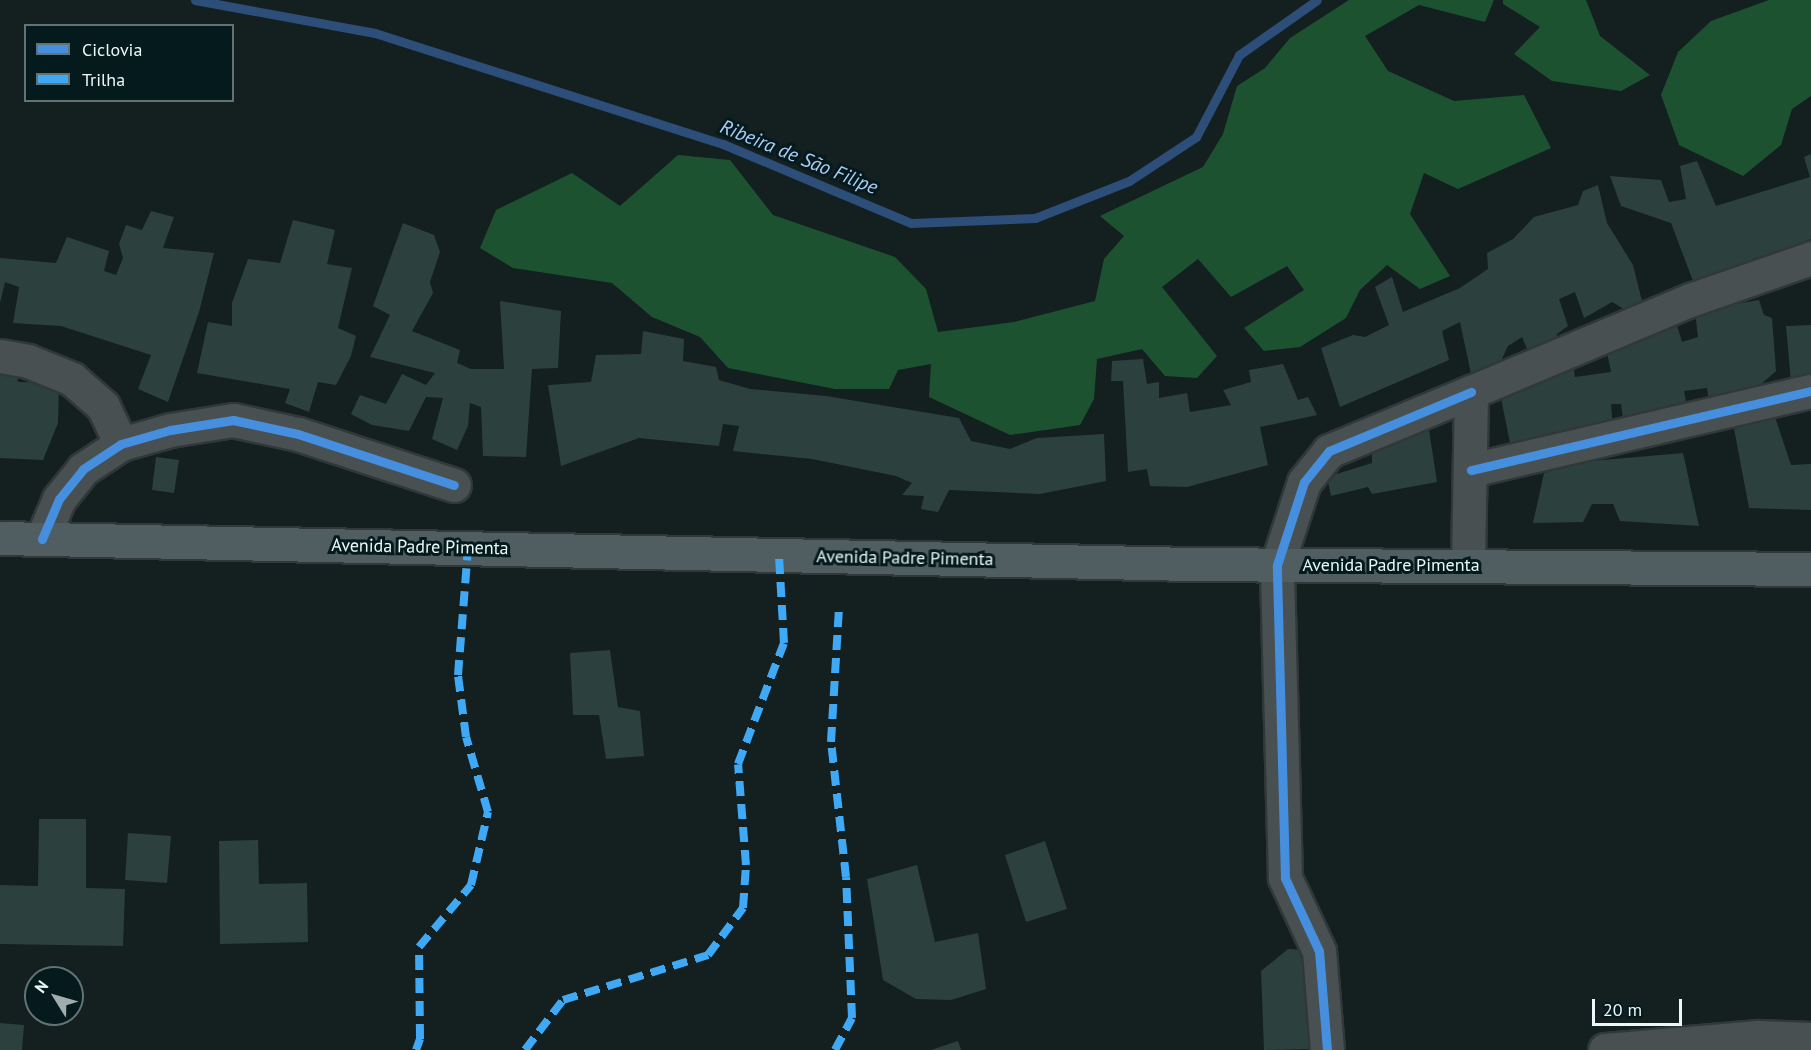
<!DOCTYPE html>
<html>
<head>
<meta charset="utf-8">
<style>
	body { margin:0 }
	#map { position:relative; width:1811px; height:1050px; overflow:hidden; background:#141f20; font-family:"PT Sans",sans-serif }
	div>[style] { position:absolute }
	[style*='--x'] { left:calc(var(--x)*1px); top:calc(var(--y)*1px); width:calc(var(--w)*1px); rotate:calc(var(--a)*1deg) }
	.forest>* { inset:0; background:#1d5231 }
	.stream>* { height:9px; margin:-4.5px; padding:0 4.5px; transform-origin:4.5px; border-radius:4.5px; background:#2d4e79 }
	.building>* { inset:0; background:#2c403e }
	.roads { filter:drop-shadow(2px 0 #303839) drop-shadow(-2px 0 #303839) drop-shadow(0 2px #303839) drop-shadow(0 -2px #303839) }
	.minor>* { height:33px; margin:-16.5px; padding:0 16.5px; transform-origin:16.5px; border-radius:16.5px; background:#485051 }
	.major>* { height:33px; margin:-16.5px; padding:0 16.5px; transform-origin:16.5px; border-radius:16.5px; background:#505d61 }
	.quiet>* { height:8px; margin-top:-4px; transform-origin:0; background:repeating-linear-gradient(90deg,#3fa9f5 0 15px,transparent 0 23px) }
	.cycleway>* { height:9px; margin:-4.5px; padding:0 4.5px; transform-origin:4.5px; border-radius:4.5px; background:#468fdf }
	span { translate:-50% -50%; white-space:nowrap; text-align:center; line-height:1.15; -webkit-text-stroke:6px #051a1c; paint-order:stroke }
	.street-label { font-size:18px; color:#ebf8f9 }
	.water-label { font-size:20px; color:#acccf8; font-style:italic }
	.legend { position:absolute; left:24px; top:24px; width:210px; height:78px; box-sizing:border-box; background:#051a1c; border:2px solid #617374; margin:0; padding:8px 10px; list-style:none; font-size:18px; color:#ebf8f9 }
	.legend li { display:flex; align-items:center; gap:12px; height:30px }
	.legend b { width:30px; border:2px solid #617374 }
	.north { position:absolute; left:24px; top:966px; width:60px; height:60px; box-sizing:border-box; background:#051a1c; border:2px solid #617374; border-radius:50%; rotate:307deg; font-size:16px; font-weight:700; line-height:24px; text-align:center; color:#ebf8f9 }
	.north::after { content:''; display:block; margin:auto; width:21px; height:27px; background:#a0acad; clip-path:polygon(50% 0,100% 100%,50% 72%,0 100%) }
	.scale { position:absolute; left:1592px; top:999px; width:90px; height:27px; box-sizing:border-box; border:3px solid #ebf8f9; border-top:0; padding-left:8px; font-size:18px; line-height:21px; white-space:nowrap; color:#ebf8f9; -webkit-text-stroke:4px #051a1c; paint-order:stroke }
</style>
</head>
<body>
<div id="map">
	<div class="forest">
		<div style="clip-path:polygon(1349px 0,1494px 0,1485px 22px,1419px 5px,1365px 36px,1388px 71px,1454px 101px,1524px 95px,1551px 148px,1458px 189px,1424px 173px,1410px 214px,1450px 276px,1420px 289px,1387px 265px,1360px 290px,1346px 318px,1300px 347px,1264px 351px,1244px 328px,1304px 290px,1287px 266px,1231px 297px,1198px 259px,1162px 287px,1217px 356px,1197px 378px,1165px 376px,1142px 349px,1097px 359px,1094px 399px,1080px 425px,1010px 435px,929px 397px,931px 364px,898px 370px,889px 389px,835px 389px,728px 368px,700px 337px,652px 317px,612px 283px,513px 268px,480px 248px,496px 210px,572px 173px,620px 206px,678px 155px,730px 160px,773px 215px,895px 257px,926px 289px,938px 332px,1014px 322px,1095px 301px,1104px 259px,1124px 236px,1100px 216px,1203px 167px,1223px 134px,1237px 86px,1265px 68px,1290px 38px)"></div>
		<div style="clip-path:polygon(1503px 0,1586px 0,1600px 36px,1650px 75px,1621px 91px,1552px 81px,1514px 54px,1540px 27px,1503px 4px)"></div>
		<div style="clip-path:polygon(1769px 0,1811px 0,1811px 96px,1792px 109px,1781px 145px,1743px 176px,1679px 145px,1661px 95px,1678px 52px,1711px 21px)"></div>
	</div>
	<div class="stream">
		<div style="--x:195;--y:0;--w:183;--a:10.4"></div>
		<div style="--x:375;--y:33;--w:365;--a:17.7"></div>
		<div style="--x:723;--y:144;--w:204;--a:22.8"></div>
		<div style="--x:911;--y:223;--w:124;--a:-2.3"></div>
		<div style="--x:1035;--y:218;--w:101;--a:-21.5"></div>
		<div style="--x:1129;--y:181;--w:80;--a:-33.3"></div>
		<div style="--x:1196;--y:137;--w:93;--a:-62.3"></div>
		<div style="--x:1239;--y:55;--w:95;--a:-35.2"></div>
	</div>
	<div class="building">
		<div style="clip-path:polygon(1811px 154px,1811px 239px,1693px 281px,1671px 223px,1621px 206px,1610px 176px,1661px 180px,1669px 202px,1686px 199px,1680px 166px,1697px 161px,1716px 206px,1810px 177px,1804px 157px)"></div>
		<div style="clip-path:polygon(1598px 185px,1607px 223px,1633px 265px,1642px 301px,1624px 309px,1612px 302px,1584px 318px,1575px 292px,1559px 299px,1568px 326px,1557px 334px,1555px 346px,1529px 353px,1522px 337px,1508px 346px,1501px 361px,1471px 374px,1460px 322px,1442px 331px,1449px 360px,1340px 407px,1321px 348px,1353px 335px,1365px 337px,1389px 325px,1375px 287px,1392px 277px,1403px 312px,1460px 288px,1488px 269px,1487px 253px,1513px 239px,1534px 217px,1578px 205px,1583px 191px)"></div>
		<div style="clip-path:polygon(151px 211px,174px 217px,163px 248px,214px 253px,199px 312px,168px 402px,138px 389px,151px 355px,61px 326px,13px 323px,19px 287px,5px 282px,0 303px,0 258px,56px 263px,67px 237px,109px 251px,104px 271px,116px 275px,123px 258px,119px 244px,126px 225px,142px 230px)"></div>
		<div style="clip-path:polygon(293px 220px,335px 230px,327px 264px,352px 268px,338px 328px,356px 336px,351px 356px,336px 385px,318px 382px,309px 412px,285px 403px,290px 389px,197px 373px,208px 322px,232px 326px,232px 303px,248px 259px,280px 263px)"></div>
		<div style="clip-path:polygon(403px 223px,434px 235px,440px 252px,430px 282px,433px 293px,412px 331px,460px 350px,457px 363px,471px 369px,504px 369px,500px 301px,561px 311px,558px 368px,532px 369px,526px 457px,483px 456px,481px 407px,470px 403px,468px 426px,457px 450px,432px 439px,443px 398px,426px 397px,409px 431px,372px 425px,351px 414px,360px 395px,386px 404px,402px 374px,426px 385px,435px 373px,370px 357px,390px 315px,373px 306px)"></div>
		<div style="clip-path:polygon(1759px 300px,1764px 315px,1772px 318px,1776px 371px,1750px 394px,1709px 402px,1707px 388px,1684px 391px,1687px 407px,1624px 425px,1621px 404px,1611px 404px,1613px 428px,1511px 448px,1501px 398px,1524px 389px,1529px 373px,1572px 358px,1575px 377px,1611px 372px,1605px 343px,1676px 322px,1682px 342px,1698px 337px,1695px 311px)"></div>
		<div style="clip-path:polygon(1811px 325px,1811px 378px,1791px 382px,1786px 326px)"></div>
		<div style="clip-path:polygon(643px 331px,684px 339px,683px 361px,716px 367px,719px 380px,750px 389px,826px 396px,959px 418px,971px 441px,1010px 449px,1037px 438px,1104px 434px,1106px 481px,1040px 494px,949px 490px,938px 512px,921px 509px,924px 496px,902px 495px,912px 483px,896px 476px,812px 459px,733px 451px,739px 426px,723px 424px,719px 446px,639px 438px,561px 466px,548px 385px,591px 382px,596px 355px,641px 354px)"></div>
		<div style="clip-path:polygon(1143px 359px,1147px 384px,1159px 382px,1159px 398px,1187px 393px,1190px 412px,1231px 405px,1223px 390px,1251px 382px,1249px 370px,1283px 364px,1298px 400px,1308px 397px,1317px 415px,1260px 427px,1268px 465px,1187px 487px,1150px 486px,1147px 469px,1128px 472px,1123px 381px,1111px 381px,1112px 361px)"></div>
		<div style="clip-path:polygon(0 365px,16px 365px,18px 382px,59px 383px,58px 423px,43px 460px,0 458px)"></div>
		<div style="clip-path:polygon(1775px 417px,1791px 465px,1811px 464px,1811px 510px,1749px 508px,1734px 429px)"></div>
		<div style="clip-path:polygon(1428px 423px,1437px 482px,1372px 494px,1368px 487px,1331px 496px,1327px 477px,1372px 463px,1372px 446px)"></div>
		<div style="clip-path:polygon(1683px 453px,1699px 526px,1620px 521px,1613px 504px,1592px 504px,1583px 522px,1533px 523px,1544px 473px,1591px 461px)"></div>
		<div style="clip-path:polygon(156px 457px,179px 460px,174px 493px,152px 490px)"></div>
		<div style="clip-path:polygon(610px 650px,618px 707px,640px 711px,644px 756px,606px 759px,599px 715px,573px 715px,570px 653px)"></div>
		<div style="clip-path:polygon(39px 819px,86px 819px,86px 888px,125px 889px,123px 946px,0 944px,0 885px,38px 886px)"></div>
		<div style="clip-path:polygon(128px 833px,171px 836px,167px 883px,125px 880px)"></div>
		<div style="clip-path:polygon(258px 840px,259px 884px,307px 883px,308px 942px,220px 944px,219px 841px)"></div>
		<div style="clip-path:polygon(1045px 841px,1067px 909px,1026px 922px,1005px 855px)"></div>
		<div style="clip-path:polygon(917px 865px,935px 942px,978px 933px,986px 989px,951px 1000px,916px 999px,883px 980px,867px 879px)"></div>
		<div style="clip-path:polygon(1288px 949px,1306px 950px,1314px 1049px,1264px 1050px,1261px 971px)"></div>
		<div style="clip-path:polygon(0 1023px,24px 1025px,22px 1050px,0 1050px)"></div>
		<div style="clip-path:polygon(958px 1041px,961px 1050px,931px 1050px)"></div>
	</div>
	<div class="roads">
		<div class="minor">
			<div style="--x:0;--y:356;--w:28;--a:10"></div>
			<div style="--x:28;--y:361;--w:48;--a:22.2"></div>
			<div style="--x:72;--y:379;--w:41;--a:41.1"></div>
			<div style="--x:103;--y:406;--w:42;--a:64.7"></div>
			<div style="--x:1471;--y:470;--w:349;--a:-13.1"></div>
			<div style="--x:42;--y:539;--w:43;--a:-67"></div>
			<div style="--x:59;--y:499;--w:38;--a:-51"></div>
			<div style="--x:83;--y:469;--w:45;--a:-33.3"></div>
			<div style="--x:121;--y:444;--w:51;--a:-15.9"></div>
			<div style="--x:170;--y:430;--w:64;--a:-9"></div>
			<div style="--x:233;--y:420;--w:66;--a:12.2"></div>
			<div style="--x:298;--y:434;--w:164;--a:18.1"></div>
			<div style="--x:1468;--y:565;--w:173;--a:-89"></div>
			<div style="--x:1471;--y:392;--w:238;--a:-22.8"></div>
			<div style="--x:1690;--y:300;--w:128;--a:-19.1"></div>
			<div style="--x:1327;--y:1050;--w:99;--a:-94.6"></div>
			<div style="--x:1319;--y:951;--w:81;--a:-115"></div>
			<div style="--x:1285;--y:878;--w:313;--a:-91.5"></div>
			<div style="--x:1277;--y:565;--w:87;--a:-72"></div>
			<div style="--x:1304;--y:482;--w:40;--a:-51"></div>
			<div style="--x:1329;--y:451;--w:154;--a:-22.6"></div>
			<div style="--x:1605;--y:1050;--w:154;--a:-4.9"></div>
			<div style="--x:1758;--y:1037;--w:53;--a:2.2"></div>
		</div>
		<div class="major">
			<div style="--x:0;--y:538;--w:1194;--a:1.25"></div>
			<div style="--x:1194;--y:564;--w:617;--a:0.46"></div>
		</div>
	</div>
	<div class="quiet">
		<div style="--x:416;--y:1050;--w:12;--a:-70"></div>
		<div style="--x:420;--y:1039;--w:92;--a:-90.6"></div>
		<div style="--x:419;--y:947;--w:81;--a:-50"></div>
		<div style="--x:471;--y:885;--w:75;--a:-76.9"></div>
		<div style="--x:488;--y:812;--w:78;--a:-106.3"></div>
		<div style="--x:466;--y:737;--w:63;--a:-97.4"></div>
		<div style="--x:458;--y:675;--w:127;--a:-85.5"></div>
		<div style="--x:525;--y:1050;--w:63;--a:-52.8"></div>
		<div style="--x:563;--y:1000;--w:152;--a:-17.2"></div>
		<div style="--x:708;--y:955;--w:59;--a:-53.3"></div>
		<div style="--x:743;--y:908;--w:43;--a:-86"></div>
		<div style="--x:746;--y:865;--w:101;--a:-94.5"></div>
		<div style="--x:738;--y:764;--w:129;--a:-69.2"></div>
		<div style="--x:784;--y:643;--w:88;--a:-93.3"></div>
		<div style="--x:835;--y:1050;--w:36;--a:-62"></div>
		<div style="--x:852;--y:1018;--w:141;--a:-92.4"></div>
		<div style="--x:846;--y:877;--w:136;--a:-96.3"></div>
		<div style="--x:831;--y:742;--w:136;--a:-86.6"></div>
	</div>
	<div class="cycleway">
		<div style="--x:1471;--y:470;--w:349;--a:-13.1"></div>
		<div style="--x:42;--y:539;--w:43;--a:-67"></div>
		<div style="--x:59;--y:499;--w:38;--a:-51"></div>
		<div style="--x:83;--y:469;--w:45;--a:-33.3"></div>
		<div style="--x:121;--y:444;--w:51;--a:-15.9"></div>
		<div style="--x:170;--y:430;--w:64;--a:-9"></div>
		<div style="--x:233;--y:420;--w:66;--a:12.2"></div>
		<div style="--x:298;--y:434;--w:164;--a:18.1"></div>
		<div style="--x:1327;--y:1050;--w:99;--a:-94.6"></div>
		<div style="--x:1319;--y:951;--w:81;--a:-115"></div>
		<div style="--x:1285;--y:878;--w:313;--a:-91.5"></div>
		<div style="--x:1277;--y:565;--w:87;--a:-72"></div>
		<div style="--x:1304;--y:482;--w:40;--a:-51"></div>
		<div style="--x:1329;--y:451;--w:154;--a:-22.6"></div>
	</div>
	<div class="street-label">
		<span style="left:420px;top:547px;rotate:1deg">Avenida Padre Pimenta</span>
		<span style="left:905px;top:558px;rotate:1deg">Avenida Padre Pimenta</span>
		<span style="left:1391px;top:565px">Avenida Padre Pimenta</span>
	</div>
	<div class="water-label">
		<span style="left:799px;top:157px;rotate:22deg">Ribeira de São Filipe</span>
	</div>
	<ul class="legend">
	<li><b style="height:8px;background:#468fdf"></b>Ciclovia</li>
	<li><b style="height:8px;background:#3fa9f5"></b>Trilha</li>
	</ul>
	<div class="north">N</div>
	<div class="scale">20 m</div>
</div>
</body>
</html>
